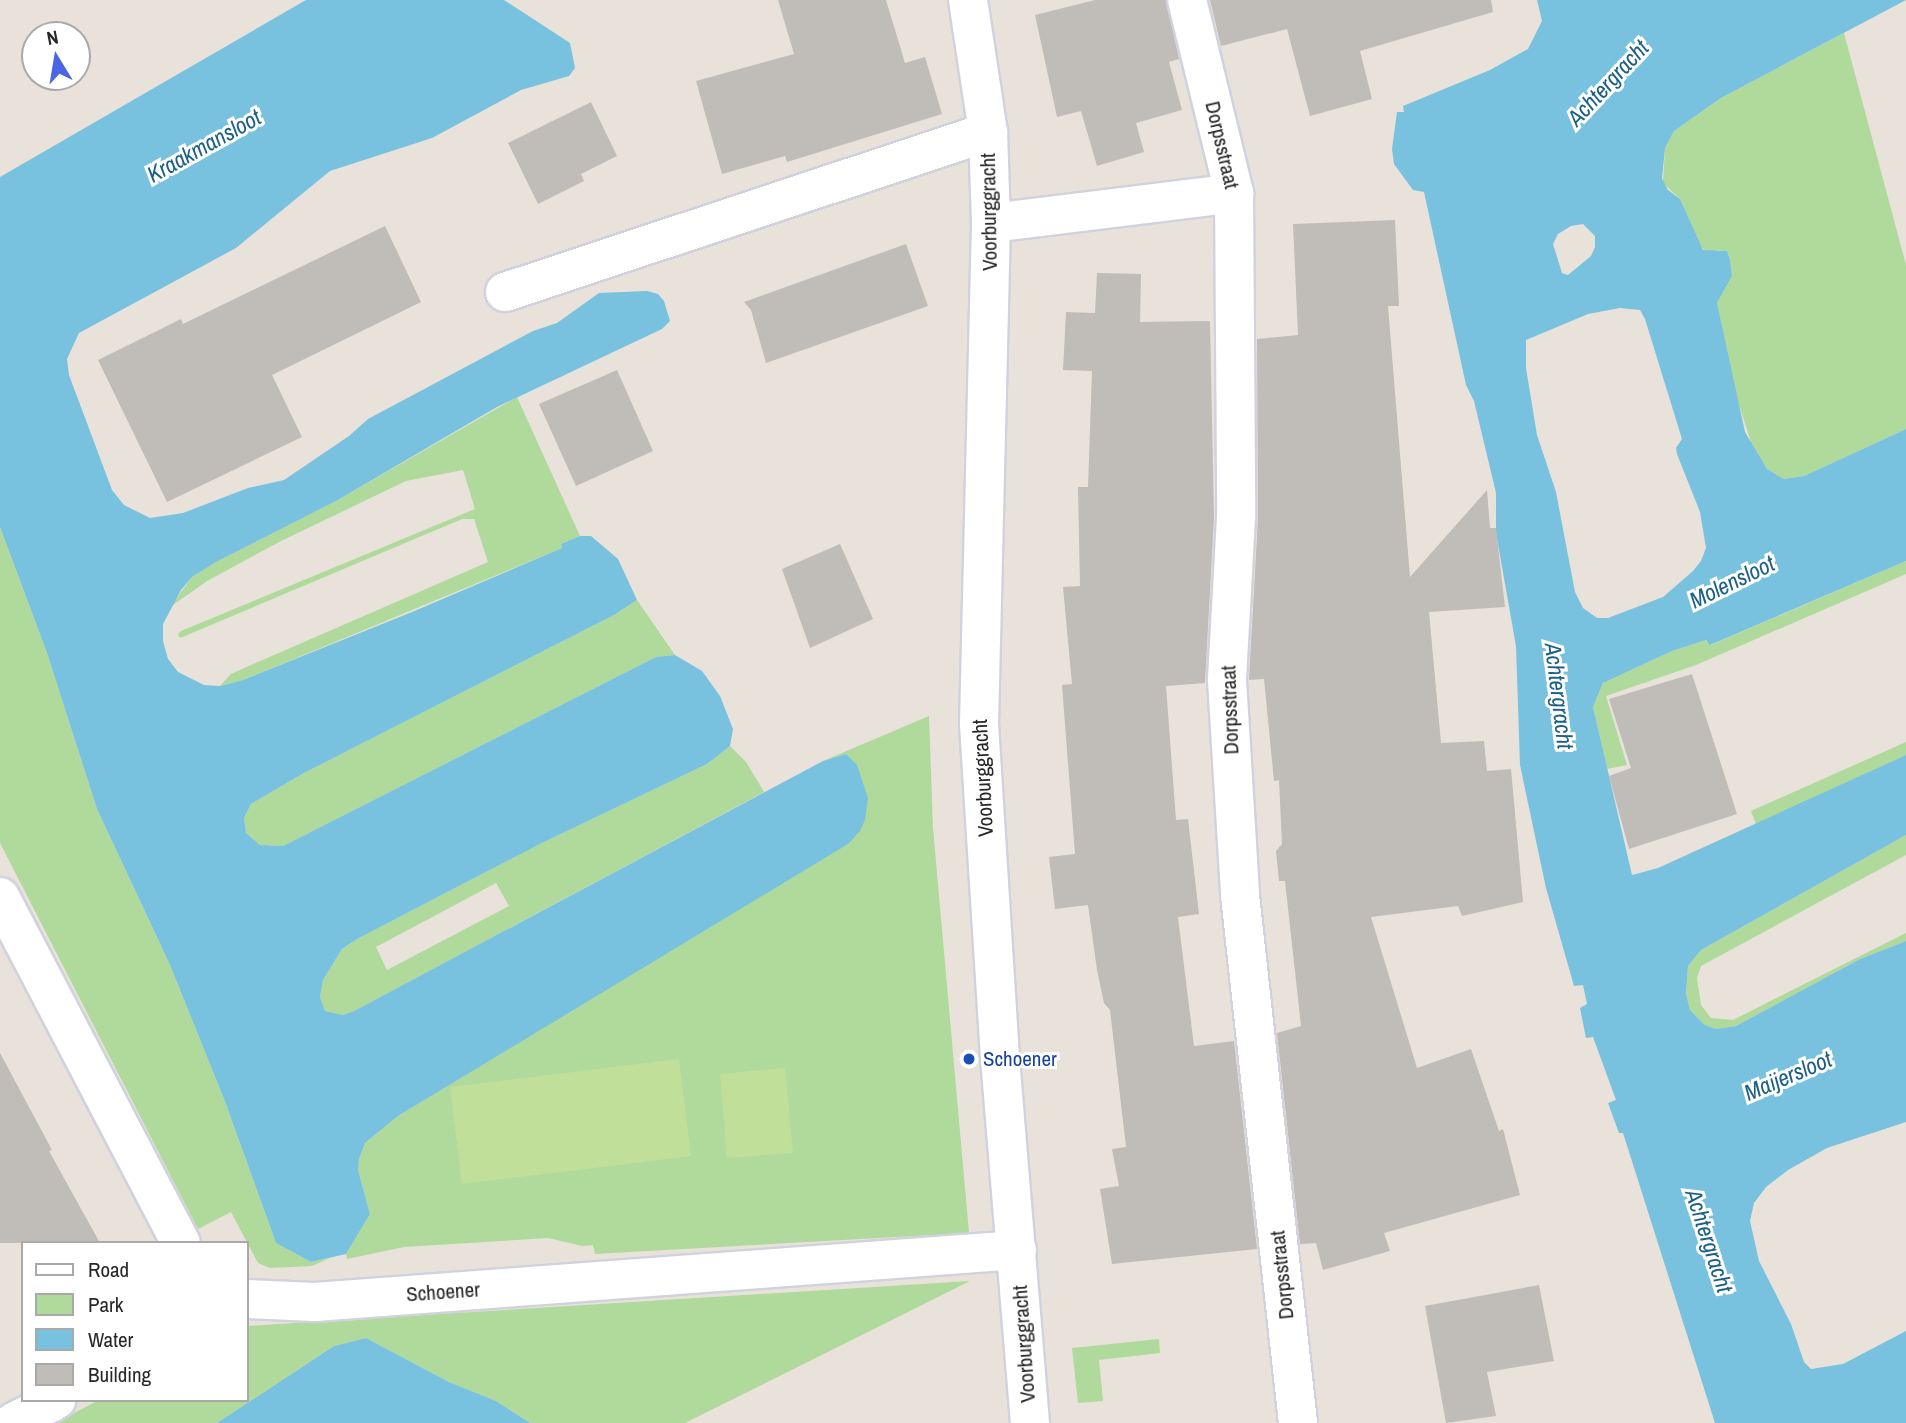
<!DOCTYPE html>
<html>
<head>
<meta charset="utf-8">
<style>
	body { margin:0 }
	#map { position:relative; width:1906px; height:1423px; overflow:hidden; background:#e8e2da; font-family:"Archivo Narrow",sans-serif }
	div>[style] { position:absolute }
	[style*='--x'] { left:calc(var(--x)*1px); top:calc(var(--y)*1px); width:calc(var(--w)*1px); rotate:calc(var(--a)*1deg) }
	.green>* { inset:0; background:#b0d99c }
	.pitch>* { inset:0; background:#c0df99 }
	.water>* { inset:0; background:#78c2df }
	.building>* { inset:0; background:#c0bcb7 }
	.roads { filter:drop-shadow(2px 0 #d0d2de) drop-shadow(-2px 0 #d0d2de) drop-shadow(0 2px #d0d2de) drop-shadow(0 -2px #d0d2de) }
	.minor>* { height:38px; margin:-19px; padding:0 19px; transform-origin:19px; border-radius:19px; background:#fff }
	.tertiary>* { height:38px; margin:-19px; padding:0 19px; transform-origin:19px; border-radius:19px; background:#fff }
	.dots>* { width:19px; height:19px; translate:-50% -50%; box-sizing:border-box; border:4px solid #fff; border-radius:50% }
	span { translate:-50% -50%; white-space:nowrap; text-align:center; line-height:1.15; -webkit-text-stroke:6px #fff; paint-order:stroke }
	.street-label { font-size:21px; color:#272727 }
	.transit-label { font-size:21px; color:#164399 }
	.left { translate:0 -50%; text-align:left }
	.water-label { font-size:23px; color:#1c6086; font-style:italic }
	.legend { position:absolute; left:21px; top:1241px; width:228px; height:161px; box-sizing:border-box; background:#fff; border:2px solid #a9a9a9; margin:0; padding:9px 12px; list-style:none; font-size:21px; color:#272727 }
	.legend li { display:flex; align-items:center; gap:14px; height:35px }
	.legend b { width:35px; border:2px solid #a9a9a9 }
	.north { position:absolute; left:21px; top:21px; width:70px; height:70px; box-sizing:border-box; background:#fff; border:2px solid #a9a9a9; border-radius:50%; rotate:349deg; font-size:19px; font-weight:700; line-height:28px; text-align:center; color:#272727 }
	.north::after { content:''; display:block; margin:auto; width:24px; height:32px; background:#4b66e4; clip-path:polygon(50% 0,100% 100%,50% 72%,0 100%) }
</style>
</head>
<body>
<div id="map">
	<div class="green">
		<div style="clip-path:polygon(1844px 33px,1906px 265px,1906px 429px,1804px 476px,1784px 479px,1767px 469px,1754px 452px,1735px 392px,1717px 303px,1732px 276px,1730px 259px,1728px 253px,1720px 250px,1707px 252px,1700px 246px,1680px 199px,1663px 183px,1665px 148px,1674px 131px,1721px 98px)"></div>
		<div style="clip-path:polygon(517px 397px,580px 536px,561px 544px,562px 548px,243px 680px,220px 686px,231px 674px,251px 665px,488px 562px,474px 519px,462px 519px,180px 638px,178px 634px,181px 631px,475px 509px,463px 470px,406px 481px,281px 541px,207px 581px,170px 607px,192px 577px,216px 562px,336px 501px)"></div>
		<div style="clip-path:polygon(0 527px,47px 653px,97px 809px,170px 965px,224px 1099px,276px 1243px,311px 1262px,330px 1258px,312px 1266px,270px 1268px,258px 1263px,231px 1212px,198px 1229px,0 843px)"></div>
		<div style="clip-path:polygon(1906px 561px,1906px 574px,1696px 665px,1606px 696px,1627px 765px,1607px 769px,1593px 707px,1603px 683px,1672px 651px,1706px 640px,1711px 645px)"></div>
		<div style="clip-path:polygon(637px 600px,675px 655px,656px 657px,283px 846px,260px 845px,246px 833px,244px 818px,251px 804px,304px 773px,614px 615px)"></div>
		<div style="clip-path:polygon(929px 716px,933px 828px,969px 1233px,595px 1254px,593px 1245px,582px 1246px,548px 1238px,404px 1247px,347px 1259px,346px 1254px,370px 1214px,358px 1170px,359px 1159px,365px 1143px,398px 1116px,591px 998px,846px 754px,823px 761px)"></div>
		<div style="clip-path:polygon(1906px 742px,1906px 755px,1756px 824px,1751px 811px)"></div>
		<div style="clip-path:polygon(evenodd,730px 746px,746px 762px,764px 792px,354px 1011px,343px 1015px,325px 1011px,320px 997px,323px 980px,342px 949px,357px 939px,542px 843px,707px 764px,730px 746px,496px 883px,509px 906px,387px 970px,376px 947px,496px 883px)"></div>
		<div style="clip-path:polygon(1906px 835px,1906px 855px,1701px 966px,1697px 978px,1701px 1005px,1711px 1018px,1733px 1020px,1906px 933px,1906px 941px,1860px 959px,1736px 1026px,1716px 1029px,1705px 1025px,1690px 1010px,1686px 995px,1688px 966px,1701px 950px)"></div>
		<div style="clip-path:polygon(970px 1281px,685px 1423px,530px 1423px,496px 1401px,449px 1382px,366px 1338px,334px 1346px,217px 1423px,55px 1423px,99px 1400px,247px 1400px,247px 1326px)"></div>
		<div style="clip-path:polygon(1159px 1339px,1160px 1353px,1099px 1360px,1103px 1401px,1078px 1403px,1072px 1348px)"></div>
	</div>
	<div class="pitch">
		<div style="clip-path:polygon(679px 1059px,691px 1156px,462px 1184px,450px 1087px)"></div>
		<div style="clip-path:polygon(785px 1068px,793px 1153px,727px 1158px,720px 1074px)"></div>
	</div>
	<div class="water">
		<div style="clip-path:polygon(306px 0,504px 0,570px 43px,575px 68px,569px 76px,521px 90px,432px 138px,330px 171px,236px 248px,79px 333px,67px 359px,69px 375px,112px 490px,124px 505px,150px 518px,183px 513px,248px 488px,284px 480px,349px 436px,368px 419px,533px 331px,557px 323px,599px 293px,647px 291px,658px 294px,664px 301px,670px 321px,662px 329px,497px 407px,336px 501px,216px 562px,192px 577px,181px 590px,163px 624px,163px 641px,168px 659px,178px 672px,204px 685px,220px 686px,243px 680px,412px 612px,562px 548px,561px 544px,580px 536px,591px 536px,618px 559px,637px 600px,614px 615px,304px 773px,251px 804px,244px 818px,246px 833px,260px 845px,283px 846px,656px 657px,675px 655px,702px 671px,720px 696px,733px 729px,730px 746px,707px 764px,542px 843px,357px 939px,342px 949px,323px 980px,320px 997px,325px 1011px,343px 1015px,354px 1011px,823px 761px,846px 754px,857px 765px,868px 798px,865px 820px,860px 831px,848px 844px,398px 1116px,365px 1143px,359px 1159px,358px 1170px,370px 1214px,346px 1254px,311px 1262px,276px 1243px,224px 1099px,170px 965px,97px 809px,47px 653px,0 527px,0 177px)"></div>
		<div style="clip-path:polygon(evenodd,1537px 0,1906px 0,1721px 98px,1674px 131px,1665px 148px,1662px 178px,1668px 190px,1680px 199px,1703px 250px,1727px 251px,1730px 259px,1732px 276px,1717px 303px,1745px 432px,1767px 469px,1784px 479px,1804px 476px,1906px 429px,1906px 561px,1710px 645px,1706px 640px,1672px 651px,1603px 683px,1593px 707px,1632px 875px,1658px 868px,1906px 755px,1906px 835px,1701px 950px,1688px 966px,1686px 994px,1690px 1010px,1705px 1025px,1716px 1029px,1736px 1026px,1860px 959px,1906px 941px,1906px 1122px,1827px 1148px,1788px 1170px,1766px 1187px,1754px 1203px,1750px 1221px,1759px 1261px,1791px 1324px,1804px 1362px,1811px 1369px,1843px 1364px,1906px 1331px,1906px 1423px,1715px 1423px,1623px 1133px,1619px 1133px,1608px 1103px,1616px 1100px,1593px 1037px,1586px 1038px,1580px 1008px,1587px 1004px,1583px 985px,1574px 986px,1546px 888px,1520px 765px,1516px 646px,1496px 533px,1496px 493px,1474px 401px,1466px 385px,1424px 192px,1413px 190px,1394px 164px,1392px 149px,1397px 112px,1404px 112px,1403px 106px,1490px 70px,1528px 49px,1542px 21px,1537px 0,1583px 224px,1595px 236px,1595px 247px,1591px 256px,1568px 275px,1562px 273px,1553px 244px,1558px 234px,1571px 226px,1583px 224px,1537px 0,1620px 308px,1640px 310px,1645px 319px,1682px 439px,1676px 448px,1677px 454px,1700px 512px,1706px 548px,1701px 561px,1693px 571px,1663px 597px,1608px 618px,1597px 618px,1583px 608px,1575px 592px,1556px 492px,1537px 435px,1526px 368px,1526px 340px,1588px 314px,1620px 308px)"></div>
		<div style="clip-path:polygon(366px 1338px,449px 1382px,496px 1401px,530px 1423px,217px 1423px,334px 1346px)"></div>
	</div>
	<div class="building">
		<div style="clip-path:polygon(778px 0,886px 0,905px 63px,925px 57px,942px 114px,787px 162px,785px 156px,722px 174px,696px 81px,794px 54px)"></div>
		<div style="clip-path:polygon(1095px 0,1166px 0,1179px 59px,1169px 62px,1182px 110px,1136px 123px,1144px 152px,1097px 166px,1081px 111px,1057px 117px,1035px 15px)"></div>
		<div style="clip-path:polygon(1210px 0,1491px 0,1493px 12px,1360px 51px,1372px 99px,1310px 116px,1287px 29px,1221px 46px)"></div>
		<div style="clip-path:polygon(591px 102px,617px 156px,581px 174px,584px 181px,538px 204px,508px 143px)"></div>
		<div style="clip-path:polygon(1395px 220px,1399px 306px,1388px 306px,1410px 577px,1487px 490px,1490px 528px,1496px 528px,1505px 607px,1429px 612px,1441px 743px,1484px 741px,1487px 771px,1511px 769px,1523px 902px,1462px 916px,1458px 906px,1371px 917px,1417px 1068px,1471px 1049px,1499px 1131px,1503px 1129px,1520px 1195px,1384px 1233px,1390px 1251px,1323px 1270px,1316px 1243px,1300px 1244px,1277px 1033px,1301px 1026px,1285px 881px,1279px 881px,1276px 851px,1282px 844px,1279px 780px,1274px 781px,1264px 679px,1249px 680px,1258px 518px,1257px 339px,1298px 335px,1293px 224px)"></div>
		<div style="clip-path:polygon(385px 226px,421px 302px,272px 375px,302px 437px,167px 502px,98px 360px,181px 319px,183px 324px)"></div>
		<div style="clip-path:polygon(906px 244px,928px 306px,766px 363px,751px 310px,744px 302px)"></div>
		<div style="clip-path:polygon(1097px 273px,1141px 274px,1140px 322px,1210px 321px,1214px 517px,1205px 683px,1166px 686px,1176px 820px,1188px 819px,1199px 914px,1178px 917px,1194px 1046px,1234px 1041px,1257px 1249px,1112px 1264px,1100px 1189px,1119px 1186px,1112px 1149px,1126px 1147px,1110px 1010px,1104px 1003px,1097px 970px,1088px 905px,1055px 909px,1049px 857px,1075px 854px,1062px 685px,1072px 684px,1063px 587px,1080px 586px,1078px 487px,1088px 487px,1092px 371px,1063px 370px,1066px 312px,1095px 313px)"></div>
		<div style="clip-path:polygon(617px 370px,653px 451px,576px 486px,539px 404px)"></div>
		<div style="clip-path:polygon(840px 544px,873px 619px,810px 648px,782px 569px)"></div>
		<div style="clip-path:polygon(1692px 674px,1737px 814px,1629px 849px,1609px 776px,1631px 768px,1609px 699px)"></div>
		<div style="clip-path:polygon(0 1053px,52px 1150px,49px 1151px,100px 1243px,0 1243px)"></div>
		<div style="clip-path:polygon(1539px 1285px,1554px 1361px,1487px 1372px,1496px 1416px,1446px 1423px,1425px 1306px)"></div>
	</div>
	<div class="roads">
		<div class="minor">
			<div style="--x:1187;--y:0;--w:199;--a:76.3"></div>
			<div style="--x:1234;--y:193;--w:325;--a:89.6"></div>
			<div style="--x:1236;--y:518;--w:162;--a:93.2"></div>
			<div style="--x:1227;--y:680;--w:215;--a:86.5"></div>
			<div style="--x:1240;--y:895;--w:531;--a:83.73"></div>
			<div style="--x:991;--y:223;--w:245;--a:-7"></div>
			<div style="--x:505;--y:292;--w:509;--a:-18.33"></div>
			<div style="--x:0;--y:897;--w:390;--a:62.4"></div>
			<div style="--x:247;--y:1299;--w:68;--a:2.5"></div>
			<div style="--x:315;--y:1302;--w:704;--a:-4.24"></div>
			<div style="--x:12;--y:1423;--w:50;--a:-27.6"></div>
		</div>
		<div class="tertiary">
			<div style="--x:968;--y:0;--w:134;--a:81.4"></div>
			<div style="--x:988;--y:132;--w:91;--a:88.1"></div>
			<div style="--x:991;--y:223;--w:501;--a:91.37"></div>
			<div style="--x:979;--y:724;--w:335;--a:86.4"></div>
			<div style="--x:1000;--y:1058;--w:366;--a:85.3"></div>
		</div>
	</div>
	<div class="dots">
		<div style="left:969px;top:1059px;background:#1a4fb4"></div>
	</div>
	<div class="street-label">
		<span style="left:1222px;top:145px;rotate:77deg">Dorpsstraat</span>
		<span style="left:989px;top:212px;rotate:-91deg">Voorburggracht</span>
		<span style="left:1230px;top:710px;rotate:-92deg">Dorpsstraat</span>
		<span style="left:983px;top:778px;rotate:-93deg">Voorburggracht</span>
		<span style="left:1282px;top:1275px;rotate:-96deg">Dorpsstraat</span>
		<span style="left:443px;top:1292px;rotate:-4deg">Schoener</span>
		<span style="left:1024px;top:1344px;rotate:-94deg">Voorburggracht</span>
	</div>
	<div class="transit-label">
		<span class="left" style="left:983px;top:1059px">Schoener</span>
	</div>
	<div class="water-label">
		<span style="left:1608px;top:83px;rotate:-47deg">Achtergracht</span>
		<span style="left:204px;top:146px;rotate:-29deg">Kraakmansloot</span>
		<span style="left:1732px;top:582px;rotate:-26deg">Molensloot</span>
		<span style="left:1559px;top:696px;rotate:83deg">Achtergracht</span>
		<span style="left:1788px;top:1076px;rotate:-23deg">Maijersloot</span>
		<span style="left:1709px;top:1241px;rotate:72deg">Achtergracht</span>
	</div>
	<ul class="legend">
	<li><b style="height:9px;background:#fff"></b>Road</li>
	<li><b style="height:19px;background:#b0d99c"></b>Park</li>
	<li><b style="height:19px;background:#78c2df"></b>Water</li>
	<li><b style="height:19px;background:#c0bcb7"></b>Building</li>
	</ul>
	<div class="north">N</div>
</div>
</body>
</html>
